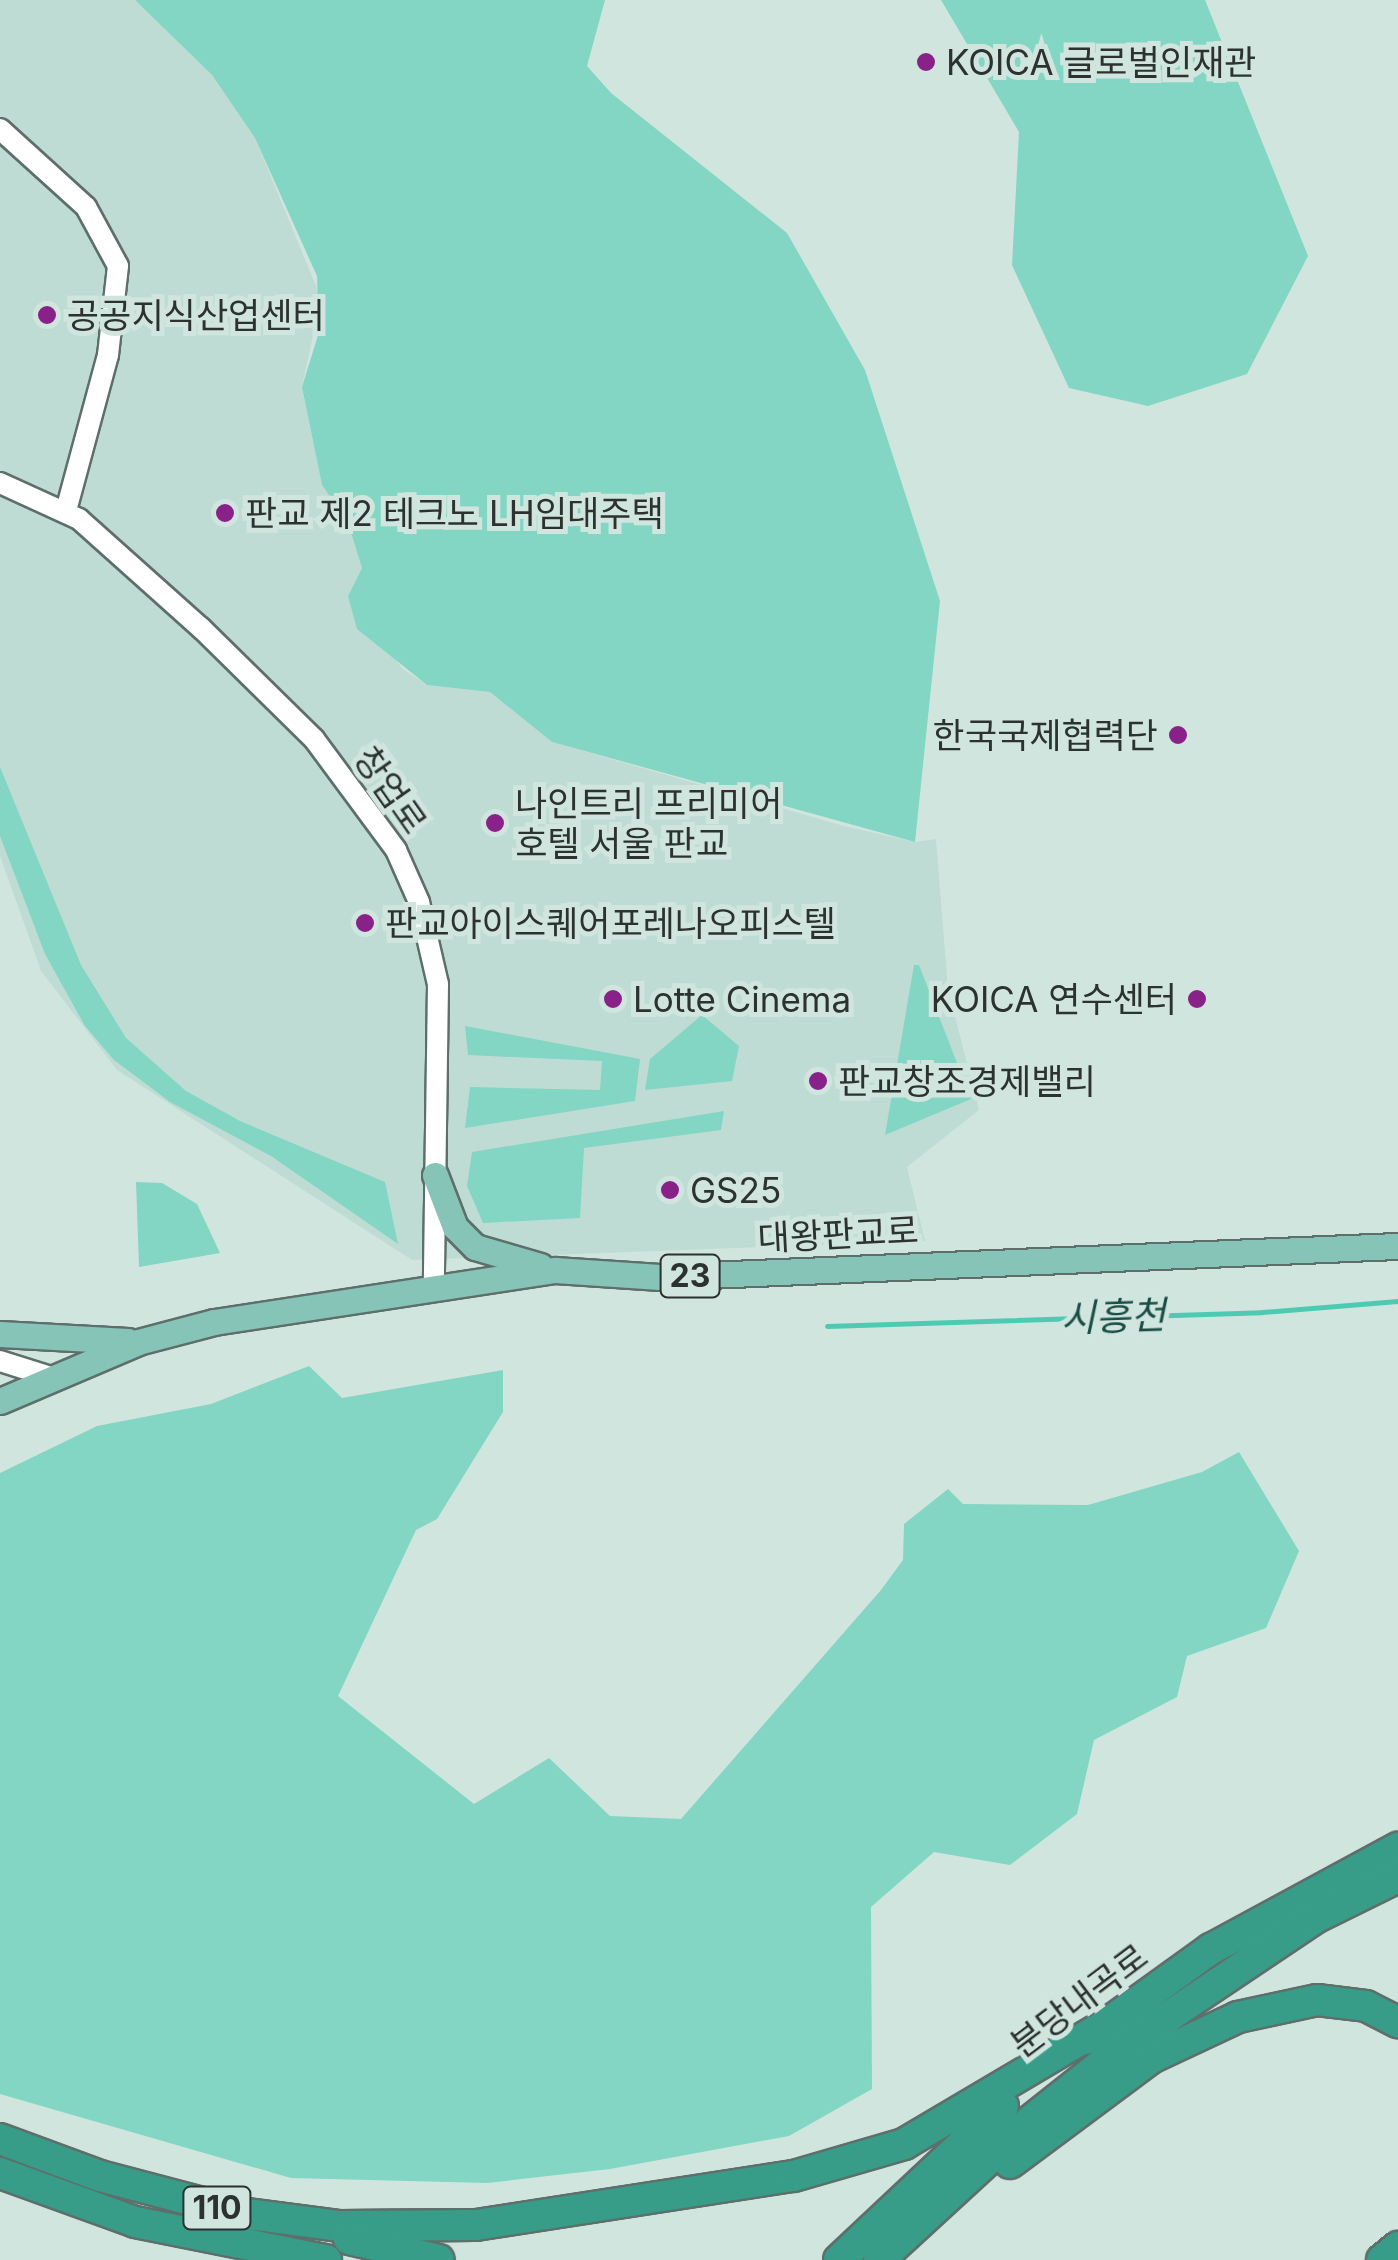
<!DOCTYPE html>
<html>
<head>
<meta charset="utf-8">
<style>
	body { margin:0 }
	#map { position:relative; width:1398px; height:2260px; overflow:hidden; background:#d1e5df; font-family:Inter,"Noto Sans KR",sans-serif }
	div>[style] { position:absolute }
	[style*='--x'] { left:calc(var(--x)*1px); top:calc(var(--y)*1px); width:calc(var(--w)*1px); rotate:calc(var(--a)*1deg) }
	.built>* { inset:0; background:#bfdcd4 }
	.green>* { inset:0; background:#82d6c3 }
	.stream>* { height:5px; margin:-2.5px; padding:0 2.5px; transform-origin:2.5px; border-radius:2.5px; background:#4dcbb2 }
	.roads { filter:drop-shadow(2px 0 #5e6f6b) drop-shadow(-2px 0 #5e6f6b) drop-shadow(0 2px #5e6f6b) drop-shadow(0 -2px #5e6f6b) }
	.minor>* { height:20px; margin:-10px; padding:0 10px; transform-origin:10px; border-radius:10px; background:#fff }
	.major>* { height:25px; margin:-12.5px; padding:0 12.5px; transform-origin:12.5px; border-radius:12.5px; background:#87c4b8 }
	.highway>* { height:30px; margin:-15px; padding:0 15px; transform-origin:15px; border-radius:15px; background:#379d89 }
	.dots>* { width:28px; height:28px; translate:-50% -50%; box-sizing:border-box; border:5px solid #d1e5df; border-radius:50% }
	span { translate:-50% -50%; white-space:nowrap; text-align:center; line-height:1.15; -webkit-text-stroke:10px #d1e5df; paint-order:stroke }
	.shield-label span { padding:2px 8px; background:#d1e5df; border:2px solid; border-radius:8px; -webkit-text-stroke-width:0 }
	.shield-label { font-size:32px; color:#2b3230; font-weight:700 }
	.poi-label { font-size:35px; color:#2b3230 }
	.left { translate:0 -50%; text-align:left }
	.right { translate:-100% -50%; text-align:right }
	.street-label { font-size:35px; color:#2b3230 }
	.water-label { font-size:38px; color:#194e44; font-style:italic }
</style>
</head>
<body>
<div id="map">
	<div class="built">
		<div style="clip-path:polygon(0 0,135px 0,212px 75px,255px 138px,321px 298px,302px 387px,322px 485px,348px 523px,362px 568px,348px 596px,402px 668px,427px 685px,490px 692px,552px 742px,844px 826px,915px 842px,936px 839px,948px 989px,979px 1110px,907px 1167px,925px 1241px,412px 1260px,117px 1070px,41px 971px,0 856px)"></div>
	</div>
	<div class="green">
		<div style="clip-path:polygon(135px 0,605px 0,587px 66px,611px 93px,787px 233px,865px 370px,940px 601px,915px 842px,552px 742px,490px 692px,427px 685px,357px 629px,348px 596px,362px 568px,348px 523px,322px 485px,302px 387px,319px 332px,317px 276px,255px 138px,212px 75px)"></div>
		<div style="clip-path:polygon(941px 0,1205px 0,1308px 256px,1247px 374px,1148px 406px,1069px 388px,1012px 265px,1019px 132px)"></div>
		<div style="clip-path:polygon(0 767px,81px 965px,126px 1038px,186px 1091px,240px 1121px,385px 1182px,398px 1244px,271px 1156px,170px 1102px,114px 1060px,85px 1026px,45px 954px,0 836px)"></div>
		<div style="clip-path:polygon(914px 965px,919px 965px,971px 1099px,885px 1135px)"></div>
		<div style="clip-path:polygon(702px 1015px,739px 1046px,732px 1081px,645px 1090px,650px 1059px)"></div>
		<div style="clip-path:polygon(465px 1026px,640px 1059px,635px 1101px,465px 1128px,470px 1087px,600px 1090px,602px 1061px,468px 1055px)"></div>
		<div style="clip-path:polygon(724px 1111px,721px 1130px,584px 1148px,580px 1218px,483px 1223px,467px 1186px,472px 1152px)"></div>
		<div style="clip-path:polygon(136px 1182px,162px 1183px,197px 1204px,220px 1253px,139px 1267px)"></div>
		<div style="clip-path:polygon(309px 1366px,342px 1398px,503px 1370px,503px 1412px,437px 1519px,416px 1530px,338px 1696px,474px 1804px,549px 1758px,610px 1816px,681px 1819px,881px 1590px,903px 1560px,904px 1524px,948px 1489px,963px 1504px,1088px 1505px,1202px 1472px,1239px 1452px,1299px 1551px,1266px 1628px,1187px 1656px,1177px 1697px,1094px 1740px,1077px 1814px,1010px 1865px,934px 1852px,871px 1907px,872px 2089px,789px 2136px,610px 2169px,487px 2183px,291px 2178px,0 2094px,0 1473px,97px 1426px,211px 1404px)"></div>
	</div>
	<div class="stream">
		<div style="--x:827;--y:1326;--w:435;--a:-1.8"></div>
		<div style="--x:1262;--y:1312;--w:136;--a:-4.6"></div>
	</div>
	<div class="roads">
		<div class="minor">
			<div style="--x:0;--y:129;--w:116;--a:42.2"></div>
			<div style="--x:86;--y:207;--w:67;--a:61.5"></div>
			<div style="--x:118;--y:266;--w:90;--a:96.4"></div>
			<div style="--x:108;--y:355;--w:162;--a:105.1"></div>
			<div style="--x:0;--y:483;--w:87;--a:24.5"></div>
			<div style="--x:79;--y:519;--w:164;--a:41.8"></div>
			<div style="--x:201;--y:628;--w:158;--a:44.5"></div>
			<div style="--x:314;--y:739;--w:138;--a:53.5"></div>
			<div style="--x:396;--y:850;--w:57;--a:66.1"></div>
			<div style="--x:419;--y:902;--w:84;--a:77"></div>
			<div style="--x:438;--y:984;--w:301;--a:90.8"></div>
			<div style="--x:0;--y:1361;--w:50;--a:17.4"></div>
		</div>
		<div class="major">
			<div style="--x:435;--y:1175;--w:56;--a:69"></div>
			<div style="--x:455;--y:1227;--w:28;--a:45"></div>
			<div style="--x:475;--y:1247;--w:68;--a:16.3"></div>
			<div style="--x:0;--y:1334;--w:128;--a:3.1"></div>
			<div style="--x:0;--y:1401;--w:150;--a:-23.1"></div>
			<div style="--x:138;--y:1342;--w:79;--a:-14.7"></div>
			<div style="--x:214;--y:1322;--w:345;--a:-8.7"></div>
			<div style="--x:555;--y:1270;--w:105;--a:3.8"></div>
			<div style="--x:660;--y:1277;--w:739;--a:-2.41"></div>
		</div>
		<div class="highway">
			<div style="--x:1086;--y:2039;--w:154;--a:-35.8"></div>
			<div style="--x:1211;--y:1949;--w:213;--a:-28.4"></div>
			<div style="--x:0;--y:2139;--w:107;--a:20.3"></div>
			<div style="--x:100;--y:2176;--w:156;--a:14.8"></div>
			<div style="--x:1010;--y:2163;--w:176;--a:-36.7"></div>
			<div style="--x:1151;--y:2058;--w:96;--a:-25.2"></div>
			<div style="--x:1238;--y:2017;--w:81;--a:-12.1"></div>
			<div style="--x:1317;--y:2000;--w:49;--a:7"></div>
			<div style="--x:1366;--y:2006;--w:36;--a:27"></div>
			<div style="--x:0;--y:2173;--w:144;--a:19.9"></div>
			<div style="--x:135;--y:2222;--w:195;--a:11.3"></div>
			<div style="--x:233;--y:2212;--w:108;--a:7.5"></div>
			<div style="--x:340;--y:2226;--w:136;--a:-0.4"></div>
			<div style="--x:476;--y:2225;--w:322;--a:-8.8"></div>
			<div style="--x:794;--y:2176;--w:115;--a:-16.2"></div>
			<div style="--x:904;--y:2144;--w:228;--a:-30.6"></div>
			<div style="--x:349;--y:2239;--w:92;--a:13.1"></div>
			<div style="--x:839;--y:2260;--w:225;--a:-43.2"></div>
			<div style="--x:879;--y:2260;--w:205;--a:-42.6"></div>
			<div style="--x:1030;--y:2121;--w:122;--a:-38.4"></div>
			<div style="--x:1126;--y:2045;--w:228;--a:-33.9"></div>
			<div style="--x:1315;--y:1918;--w:93;--a:-26.3"></div>
			<div style="--x:1382;--y:2260;--w:21;--a:-39"></div>
		</div>
	</div>
	<div class="dots">
		<div style="left:926px;top:62px;background:#882289"></div>
		<div style="left:47px;top:315px;background:#882289"></div>
		<div style="left:225px;top:513px;background:#882289"></div>
		<div style="left:1178px;top:735px;background:#882289"></div>
		<div style="left:495px;top:823px;background:#882289"></div>
		<div style="left:365px;top:923px;background:#882289"></div>
		<div style="left:613px;top:999px;background:#882289"></div>
		<div style="left:1197px;top:999px;background:#882289"></div>
		<div style="left:818px;top:1081px;background:#882289"></div>
		<div style="left:670px;top:1190px;background:#882289"></div>
	</div>
	<div class="shield-label">
		<span style="left:690px;top:1276px">23</span>
		<span style="left:217px;top:2208px">110</span>
	</div>
	<div class="poi-label">
		<span class="left" style="left:946px;top:62px">KOICA 글로벌인재관</span>
		<span class="left" style="left:67px;top:315px">공공지식산업센터</span>
		<span class="left" style="left:245px;top:513px">판교 제2 테크노 LH임대주택</span>
		<span class="right" style="left:1158px;top:735px">한국국제협력단</span>
		<span class="left" style="left:515px;top:823px">나인트리 프리미어<br>호텔 서울 판교</span>
		<span class="left" style="left:385px;top:923px">판교아이스퀘어포레나오피스텔</span>
		<span class="left" style="left:633px;top:999px">Lotte Cinema</span>
		<span class="right" style="left:1177px;top:999px">KOICA 연수센터</span>
		<span class="left" style="left:838px;top:1081px">판교창조경제밸리</span>
		<span class="left" style="left:690px;top:1190px">GS25</span>
	</div>
	<div class="street-label">
		<span style="left:391px;top:790px;rotate:55deg">창업로</span>
		<span style="left:838px;top:1234px;rotate:-3deg">대왕판교로</span>
		<span style="left:1079px;top:2000px;rotate:-37deg">분당내곡로</span>
	</div>
	<div class="water-label">
		<span style="left:1113px;top:1317px;rotate:-2deg">시흥천</span>
	</div>
</div>
</body>
</html>
